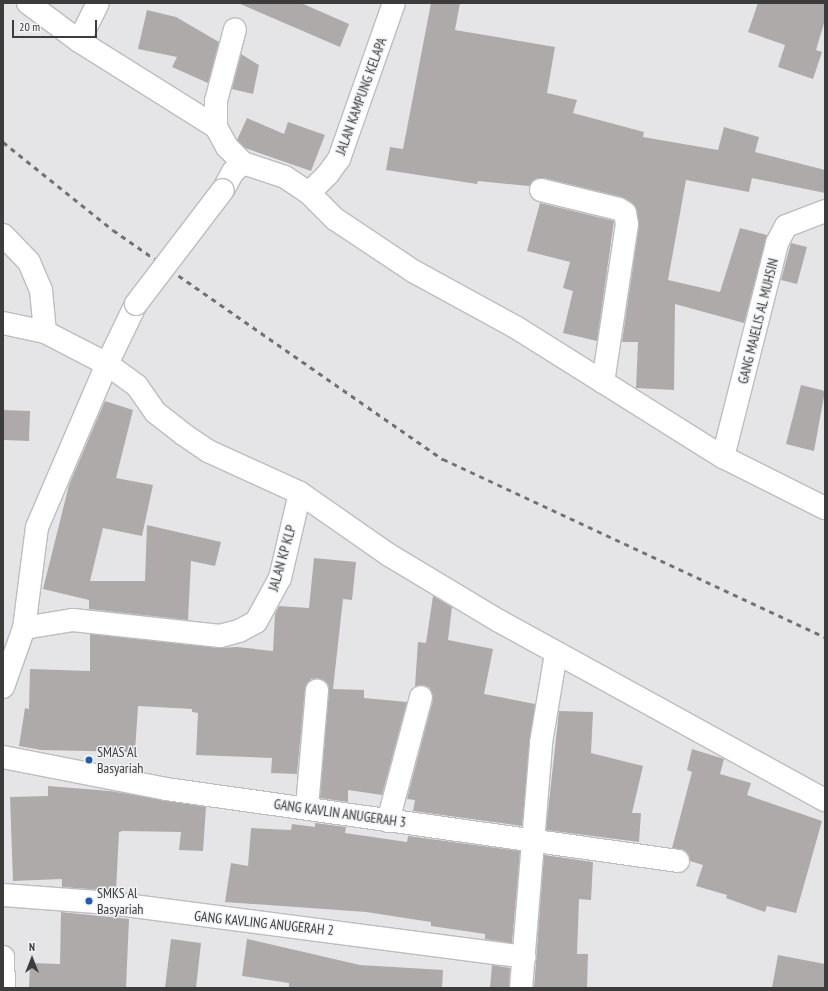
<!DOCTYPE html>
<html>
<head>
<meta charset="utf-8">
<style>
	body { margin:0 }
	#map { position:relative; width:828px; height:991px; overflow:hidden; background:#e5e5e8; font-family:"PT Sans Narrow",sans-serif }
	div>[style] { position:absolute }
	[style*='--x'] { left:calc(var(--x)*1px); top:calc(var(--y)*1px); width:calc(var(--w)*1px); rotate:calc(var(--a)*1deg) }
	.building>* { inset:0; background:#aeaaaa }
	.roads { filter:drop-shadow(1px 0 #bcbdc0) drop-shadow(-1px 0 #bcbdc0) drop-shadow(0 1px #bcbdc0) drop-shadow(0 -1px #bcbdc0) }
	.minor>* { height:22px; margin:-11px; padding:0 11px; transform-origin:11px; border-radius:11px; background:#fff }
	.rail>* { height:3px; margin-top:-1.5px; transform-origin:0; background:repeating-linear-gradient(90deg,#717173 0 5px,transparent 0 10px) }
	.bridges { filter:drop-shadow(1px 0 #bcbdc0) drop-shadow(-1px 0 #bcbdc0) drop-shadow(0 1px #bcbdc0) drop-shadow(0 -1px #bcbdc0) }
	.minor-bridge>* { height:22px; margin:-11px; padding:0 11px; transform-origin:11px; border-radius:11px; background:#fff }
	.dots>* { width:11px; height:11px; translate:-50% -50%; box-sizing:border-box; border:2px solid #f2f3f6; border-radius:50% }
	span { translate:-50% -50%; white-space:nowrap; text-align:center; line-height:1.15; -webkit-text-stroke:3px #f2f3f6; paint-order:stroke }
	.street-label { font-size:14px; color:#3c3c3d }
	.poi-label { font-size:14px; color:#3c3c3d }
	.left { translate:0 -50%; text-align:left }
	.frame { position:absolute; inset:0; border:4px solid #3c3c3d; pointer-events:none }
	.north { position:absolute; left:12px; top:939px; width:40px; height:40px; -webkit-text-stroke:3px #f2f3f6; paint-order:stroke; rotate:0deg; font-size:11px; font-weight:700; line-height:16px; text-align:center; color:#3c3c3d }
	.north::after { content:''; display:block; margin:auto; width:14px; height:18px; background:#3c3c3d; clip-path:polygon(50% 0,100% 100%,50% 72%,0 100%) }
	.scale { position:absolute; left:12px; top:20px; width:85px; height:18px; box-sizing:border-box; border:2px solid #3c3c3d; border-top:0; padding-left:5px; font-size:12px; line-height:14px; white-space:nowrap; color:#3c3c3d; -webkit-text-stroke:3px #f2f3f6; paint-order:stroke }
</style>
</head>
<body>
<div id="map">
	<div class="building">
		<div style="clip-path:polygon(238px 3px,301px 3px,349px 24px,340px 47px)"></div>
		<div style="clip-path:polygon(431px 3px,460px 3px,455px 30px,555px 47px,547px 93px,577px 100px,573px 113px,644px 132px,643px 137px,718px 150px,724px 127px,759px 137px,755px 152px,825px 170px,825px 193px,752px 178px,749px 192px,686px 180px,668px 280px,720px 292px,740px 228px,767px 235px,744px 323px,675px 304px,674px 390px,636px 388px,638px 342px,622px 342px,639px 226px,637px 210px,632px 203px,622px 197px,544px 178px,537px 178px,529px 186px,478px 181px,477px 184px,386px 170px,390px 147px,403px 149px)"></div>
		<div style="clip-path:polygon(758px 3px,825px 3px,825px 20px,816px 50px,822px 52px,813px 79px,778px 67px,785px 45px,748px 32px)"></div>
		<div style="clip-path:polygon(147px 10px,176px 17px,219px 42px,208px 83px,172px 67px,177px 57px,138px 49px)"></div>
		<div style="clip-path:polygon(241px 54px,259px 65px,253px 94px,232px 89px)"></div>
		<div style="clip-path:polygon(247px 118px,284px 134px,288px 122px,325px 135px,311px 171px,245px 148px,237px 140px)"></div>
		<div style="clip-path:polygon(540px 203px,614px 221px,597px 341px,563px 333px,573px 291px,563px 288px,570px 262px,527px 251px)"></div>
		<div style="clip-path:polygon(791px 243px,807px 247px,797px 284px,781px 280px)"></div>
		<div style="clip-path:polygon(801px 385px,825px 391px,814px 451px,786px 444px)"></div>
		<div style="clip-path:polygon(105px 401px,133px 410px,116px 478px,153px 485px,142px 536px,103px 528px,90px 581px,145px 581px,147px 525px,221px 542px,215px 566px,191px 561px,188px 620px,89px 609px,89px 600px,43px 589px,69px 485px)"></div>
		<div style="clip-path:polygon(3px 410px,30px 411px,29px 441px,3px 440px)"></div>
		<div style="clip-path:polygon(314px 558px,356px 562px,352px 600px,343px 599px,333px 689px,364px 690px,364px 698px,407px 702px,382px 795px,348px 790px,348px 802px,320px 798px,329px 691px,328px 684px,318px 678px,311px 679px,305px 689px,297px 774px,271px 773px,272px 758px,196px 755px,198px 713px,192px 712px,192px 709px,138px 706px,135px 752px,41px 750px,19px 746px,25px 708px,29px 709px,30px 669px,90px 671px,90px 634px,219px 648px,237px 647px,273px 651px,275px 614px,279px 606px,309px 608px)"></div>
		<div style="clip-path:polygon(433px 596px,452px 607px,448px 640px,493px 649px,484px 694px,535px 704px,522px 826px,413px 811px,415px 800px,407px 799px,433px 700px,430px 688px,424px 685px,415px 686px,418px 642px,426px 643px)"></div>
		<div style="clip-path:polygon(559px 711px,593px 712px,591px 753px,643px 766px,632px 813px,641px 813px,639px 842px,546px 830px)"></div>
		<div style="clip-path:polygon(692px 749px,724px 759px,720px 774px,751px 783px,747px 795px,822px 821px,796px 913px,767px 906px,765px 912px,726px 898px,727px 895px,696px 886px,703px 865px,690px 861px,685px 851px,672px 848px,692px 772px,687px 770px)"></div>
		<div style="clip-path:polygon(48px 786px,110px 791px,206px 807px,203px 851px,179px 850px,181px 832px,123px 831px,119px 832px,116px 891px,62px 887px,62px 879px,13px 881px,10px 797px,48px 796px)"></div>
		<div style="clip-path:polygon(315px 823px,346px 827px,345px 833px,407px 842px,408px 836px,520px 851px,512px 943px,485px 939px,485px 934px,431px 926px,431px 922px,366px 912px,225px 902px,231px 863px,248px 866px,251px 828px,291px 830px,292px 824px,315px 827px)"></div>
		<div style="clip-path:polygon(544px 855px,593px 862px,591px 900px,579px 899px,577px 954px,588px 954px,587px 988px,534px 988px)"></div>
		<div style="clip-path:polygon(61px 912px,129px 919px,126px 988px,29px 988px,30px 963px,60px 964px)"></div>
		<div style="clip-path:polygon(171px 939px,201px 943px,196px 988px,165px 988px)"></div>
		<div style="clip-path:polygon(247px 939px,360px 965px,443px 970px,442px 988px,289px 988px,289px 983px,242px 976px)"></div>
		<div style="clip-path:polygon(778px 955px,825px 964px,825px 988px,772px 988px)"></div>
		<div style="clip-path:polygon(492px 965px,510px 968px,509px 988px,490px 988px)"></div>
	</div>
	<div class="roads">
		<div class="minor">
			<div style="--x:28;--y:3;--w:64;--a:36.7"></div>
			<div style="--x:79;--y:41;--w:162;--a:32.1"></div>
			<div style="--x:216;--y:127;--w:23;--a:61"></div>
			<div style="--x:227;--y:147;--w:23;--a:45"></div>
			<div style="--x:79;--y:41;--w:42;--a:-63.4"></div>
			<div style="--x:216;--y:127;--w:26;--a:-90"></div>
			<div style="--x:216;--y:101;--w:74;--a:-75.2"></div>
			<div style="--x:223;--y:190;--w:21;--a:-61"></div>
			<div style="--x:233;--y:172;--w:13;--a:-42"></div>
			<div style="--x:243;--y:163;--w:44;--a:18.4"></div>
			<div style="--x:285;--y:177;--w:29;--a:34"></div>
			<div style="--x:309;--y:193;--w:27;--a:-45"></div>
			<div style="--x:328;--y:174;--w:19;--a:-54"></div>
			<div style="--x:339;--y:159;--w:165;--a:-70.6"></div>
			<div style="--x:541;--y:190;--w:80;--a:13.7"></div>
			<div style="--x:619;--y:209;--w:7;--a:34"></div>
			<div style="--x:625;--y:213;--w:11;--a:80"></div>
			<div style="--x:627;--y:224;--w:160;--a:98.6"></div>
			<div style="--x:309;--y:193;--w:37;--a:45"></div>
			<div style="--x:335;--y:219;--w:94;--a:33.7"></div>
			<div style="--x:413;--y:271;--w:119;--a:28.7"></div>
			<div style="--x:517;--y:328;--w:243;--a:32.1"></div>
			<div style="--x:723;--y:457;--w:114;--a:26.6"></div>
			<div style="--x:3;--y:235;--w:37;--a:46"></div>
			<div style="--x:29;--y:262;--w:30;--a:67"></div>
			<div style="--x:41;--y:290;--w:42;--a:84.6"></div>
			<div style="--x:45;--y:332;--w:70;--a:27.3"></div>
			<div style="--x:107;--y:364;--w:177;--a:113.2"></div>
			<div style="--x:37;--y:527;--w:102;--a:97.3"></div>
			<div style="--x:136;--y:304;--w:67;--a:115.8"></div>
			<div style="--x:107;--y:364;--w:37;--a:36"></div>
			<div style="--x:137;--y:386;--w:32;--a:55"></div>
			<div style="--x:155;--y:412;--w:36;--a:38"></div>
			<div style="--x:183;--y:434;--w:30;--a:34"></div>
			<div style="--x:208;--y:451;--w:101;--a:24.5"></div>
			<div style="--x:300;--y:493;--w:108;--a:34.9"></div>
			<div style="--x:389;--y:555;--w:128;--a:31"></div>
			<div style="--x:499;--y:621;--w:372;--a:28.8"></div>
			<div style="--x:3;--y:323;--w:43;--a:12.1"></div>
			<div style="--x:723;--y:457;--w:221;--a:-75.8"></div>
			<div style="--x:777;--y:243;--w:19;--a:-62"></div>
			<div style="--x:786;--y:226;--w:42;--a:-21"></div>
			<div style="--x:3;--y:687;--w:63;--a:-70.4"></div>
			<div style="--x:24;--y:628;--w:50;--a:-9.3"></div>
			<div style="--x:73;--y:620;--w:148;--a:6.2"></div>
			<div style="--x:220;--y:636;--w:20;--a:-15"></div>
			<div style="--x:239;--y:631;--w:19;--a:-28"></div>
			<div style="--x:256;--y:622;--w:50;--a:-61.4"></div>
			<div style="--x:280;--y:578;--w:87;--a:-76.8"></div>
			<div style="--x:3;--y:757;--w:166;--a:11.1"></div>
			<div style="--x:166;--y:789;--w:517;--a:8"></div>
			<div style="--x:307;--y:807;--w:117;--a:-85.1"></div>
			<div style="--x:388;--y:821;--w:128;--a:-75.1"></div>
			<div style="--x:3;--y:895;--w:107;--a:4.3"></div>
			<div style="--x:110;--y:903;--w:418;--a:7.4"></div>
			<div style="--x:3;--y:957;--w:31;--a:88"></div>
			<div style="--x:521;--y:988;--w:246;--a:-85.3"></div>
			<div style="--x:541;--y:743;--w:91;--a:-80.5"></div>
		</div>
	</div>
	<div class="rail">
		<div style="--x:3;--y:142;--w:141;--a:38.7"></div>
		<div style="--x:113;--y:230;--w:402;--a:34.8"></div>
		<div style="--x:443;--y:459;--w:421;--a:25"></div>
	</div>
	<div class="bridges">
		<div class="minor-bridge">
			<div style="--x:136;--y:304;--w:143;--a:-52.7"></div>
		</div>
	</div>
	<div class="dots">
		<div style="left:89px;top:760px;background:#205dae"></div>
		<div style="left:89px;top:901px;background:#205dae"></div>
	</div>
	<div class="street-label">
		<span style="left:361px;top:96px;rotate:-70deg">JALAN KAMPUNG KELAPA</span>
		<span style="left:758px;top:321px;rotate:-76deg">GANG MAJELIS AL MUHSIN</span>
		<span style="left:282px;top:558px;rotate:-74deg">JALAN KP KLP</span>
		<span style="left:340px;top:813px;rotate:8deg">GANG KAVLIN ANUGERAH 3</span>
		<span style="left:264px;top:923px;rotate:6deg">GANG KAVLING ANUGERAH 2</span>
	</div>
	<div class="poi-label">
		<span class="left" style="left:97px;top:760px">SMAS Al<br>Basyariah</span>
		<span class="left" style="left:97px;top:901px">SMKS Al<br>Basyariah</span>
	</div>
	<div class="frame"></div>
	<div class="north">N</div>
	<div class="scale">20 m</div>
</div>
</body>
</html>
